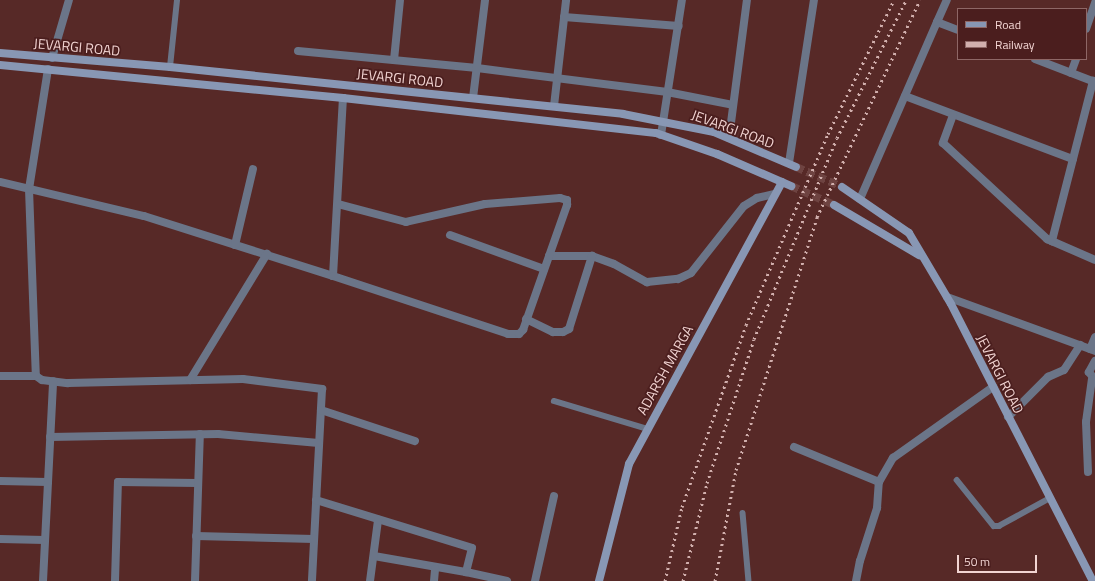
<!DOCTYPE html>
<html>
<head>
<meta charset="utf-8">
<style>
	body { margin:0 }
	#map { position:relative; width:1095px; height:581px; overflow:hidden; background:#572927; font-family:"Titillium Web",sans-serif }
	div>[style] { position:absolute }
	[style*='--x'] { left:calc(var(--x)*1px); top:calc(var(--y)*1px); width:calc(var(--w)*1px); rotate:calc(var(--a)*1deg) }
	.secondary-tunnel>* { height:8px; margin-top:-4px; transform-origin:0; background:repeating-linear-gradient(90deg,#6e4341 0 8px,transparent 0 12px) }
	.lane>* { height:5.5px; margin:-2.75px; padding:0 2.75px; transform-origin:2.75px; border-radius:2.75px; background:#6b7588 }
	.street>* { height:8px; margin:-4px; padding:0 4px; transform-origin:4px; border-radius:4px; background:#6b7588 }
	.secondary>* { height:8px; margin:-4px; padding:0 4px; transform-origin:4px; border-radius:4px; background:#8897b4 }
	.rail>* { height:3px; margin-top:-1.5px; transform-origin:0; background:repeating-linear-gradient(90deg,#d1afad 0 2px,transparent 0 6px) }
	span { translate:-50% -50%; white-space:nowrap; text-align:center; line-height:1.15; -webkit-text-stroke:3.5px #4b1e1e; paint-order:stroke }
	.street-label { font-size:14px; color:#f2d4d2 }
	.legend { position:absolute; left:957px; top:8px; width:130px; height:52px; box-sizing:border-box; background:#4b1e1e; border:1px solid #8e6766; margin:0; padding:5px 7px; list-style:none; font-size:12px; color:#f2d4d2 }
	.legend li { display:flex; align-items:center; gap:8px; height:20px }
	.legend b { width:20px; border:1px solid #8e6766 }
	.scale { position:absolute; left:957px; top:555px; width:80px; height:18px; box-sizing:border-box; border:2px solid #f2d4d2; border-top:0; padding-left:5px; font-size:12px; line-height:14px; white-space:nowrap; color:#f2d4d2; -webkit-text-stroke:3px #4b1e1e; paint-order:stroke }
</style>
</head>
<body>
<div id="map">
	<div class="secondary-tunnel">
		<div style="--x:796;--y:167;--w:50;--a:23.5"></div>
		<div style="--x:791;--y:186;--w:47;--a:23.8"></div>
	</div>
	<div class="lane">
		<div style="--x:170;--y:67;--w:67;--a:-84"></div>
		<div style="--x:554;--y:401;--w:98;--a:16.6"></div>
		<div style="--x:957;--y:480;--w:59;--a:51.2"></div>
		<div style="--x:994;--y:526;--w:5;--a:0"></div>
		<div style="--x:999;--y:526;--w:58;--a:-28.8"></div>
		<div style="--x:743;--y:513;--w:68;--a:85"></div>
	</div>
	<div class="street">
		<div style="--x:564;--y:17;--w:115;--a:4.5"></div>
		<div style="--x:937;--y:22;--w:24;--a:-66"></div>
		<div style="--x:1086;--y:29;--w:28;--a:-71"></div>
		<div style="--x:298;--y:51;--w:180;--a:5.4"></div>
		<div style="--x:477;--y:68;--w:192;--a:7.2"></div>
		<div style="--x:667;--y:92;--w:67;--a:11.1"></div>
		<div style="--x:52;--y:58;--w:60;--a:-73.7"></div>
		<div style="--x:1035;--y:59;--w:64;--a:21"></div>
		<div style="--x:394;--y:60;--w:60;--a:-84.3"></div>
		<div style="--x:48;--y:69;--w:121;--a:99"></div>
		<div style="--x:29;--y:189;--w:187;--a:87.9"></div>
		<div style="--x:36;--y:376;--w:7;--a:34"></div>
		<div style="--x:42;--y:380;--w:26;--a:7"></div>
		<div style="--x:68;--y:383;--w:175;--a:-1.3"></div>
		<div style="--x:243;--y:379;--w:80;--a:7.2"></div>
		<div style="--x:322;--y:389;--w:192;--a:93"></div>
		<div style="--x:1071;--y:73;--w:15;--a:-70"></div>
		<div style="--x:905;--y:96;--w:179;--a:20.6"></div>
		<div style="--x:1073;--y:159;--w:85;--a:104.4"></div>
		<div style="--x:473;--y:98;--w:99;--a:-83"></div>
		<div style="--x:554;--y:106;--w:107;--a:-83.5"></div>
		<div style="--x:953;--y:115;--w:30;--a:110"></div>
		<div style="--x:943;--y:143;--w:142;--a:42.7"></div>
		<div style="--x:1047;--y:239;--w:52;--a:23.6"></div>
		<div style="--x:661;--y:135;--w:137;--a:-81.2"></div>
		<div style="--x:729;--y:138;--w:139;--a:-82.6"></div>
		<div style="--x:1073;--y:159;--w:81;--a:-75.6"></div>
		<div style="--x:789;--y:163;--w:165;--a:-81.3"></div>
		<div style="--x:0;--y:182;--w:148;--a:13.3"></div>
		<div style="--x:144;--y:216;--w:198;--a:17.6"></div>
		<div style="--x:333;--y:276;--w:178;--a:-86.8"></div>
		<div style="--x:860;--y:199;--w:193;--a:-66.5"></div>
		<div style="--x:937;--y:22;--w:22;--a:21"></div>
		<div style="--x:450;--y:235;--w:100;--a:19.9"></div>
		<div style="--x:235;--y:245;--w:78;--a:-76.7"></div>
		<div style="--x:549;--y:256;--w:43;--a:0"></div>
		<div style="--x:592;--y:256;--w:23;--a:20"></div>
		<div style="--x:614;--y:264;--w:38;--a:29"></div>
		<div style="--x:647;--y:282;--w:31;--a:-6"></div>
		<div style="--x:678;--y:279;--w:14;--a:-25"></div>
		<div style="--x:691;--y:273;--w:85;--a:-51.7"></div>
		<div style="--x:744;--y:206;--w:15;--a:-32"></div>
		<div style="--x:757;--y:198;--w:18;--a:-13"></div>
		<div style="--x:333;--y:276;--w:184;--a:18.3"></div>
		<div style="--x:508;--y:334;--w:11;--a:0"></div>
		<div style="--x:519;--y:334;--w:6;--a:-45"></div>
		<div style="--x:523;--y:330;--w:133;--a:-70.6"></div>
		<div style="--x:567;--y:205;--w:5;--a:-90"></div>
		<div style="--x:567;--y:200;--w:7;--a:-164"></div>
		<div style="--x:560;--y:198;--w:75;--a:175.4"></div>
		<div style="--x:485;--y:204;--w:81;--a:167.2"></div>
		<div style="--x:406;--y:222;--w:70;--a:-165.2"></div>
		<div style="--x:947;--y:297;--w:158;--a:20"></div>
		<div style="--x:526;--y:319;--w:30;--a:26"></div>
		<div style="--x:553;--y:332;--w:10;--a:0"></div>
		<div style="--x:563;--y:332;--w:7;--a:-27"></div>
		<div style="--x:569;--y:329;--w:77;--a:-72.5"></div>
		<div style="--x:1090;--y:349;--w:13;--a:-67"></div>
		<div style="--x:1095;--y:361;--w:13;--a:119"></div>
		<div style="--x:1089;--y:372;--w:10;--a:53"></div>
		<div style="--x:0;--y:376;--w:36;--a:0"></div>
		<div style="--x:190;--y:380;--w:148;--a:-58.6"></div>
		<div style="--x:321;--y:410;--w:99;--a:18.3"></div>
		<div style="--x:1008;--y:417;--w:57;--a:-45"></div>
		<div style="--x:1048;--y:377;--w:17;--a:-24"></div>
		<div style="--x:1064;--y:370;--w:30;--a:-57"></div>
		<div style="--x:50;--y:437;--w:168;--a:-1"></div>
		<div style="--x:218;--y:434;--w:101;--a:5.1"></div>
		<div style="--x:794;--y:447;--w:92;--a:22.4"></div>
		<div style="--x:879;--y:482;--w:28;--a:-60"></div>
		<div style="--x:893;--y:458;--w:123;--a:-35.4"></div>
		<div style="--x:1088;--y:472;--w:50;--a:-92.3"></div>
		<div style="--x:1086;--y:422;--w:43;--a:-82.1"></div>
		<div style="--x:0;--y:481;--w:48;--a:1.2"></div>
		<div style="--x:316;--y:500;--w:163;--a:17.1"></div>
		<div style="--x:472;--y:548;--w:25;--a:104"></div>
		<div style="--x:466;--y:572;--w:42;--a:12.4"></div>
		<div style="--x:196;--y:536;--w:118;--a:1.5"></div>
		<div style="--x:0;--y:539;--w:45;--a:1.3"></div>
		<div style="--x:374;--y:556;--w:93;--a:9.9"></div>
		<div style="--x:43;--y:581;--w:200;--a:-87.1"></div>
		<div style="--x:115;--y:581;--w:99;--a:-88.3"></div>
		<div style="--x:118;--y:482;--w:80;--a:0.7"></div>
		<div style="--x:195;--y:581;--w:147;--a:-88.1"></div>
		<div style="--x:370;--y:581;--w:62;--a:-82.5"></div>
		<div style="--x:434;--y:581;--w:12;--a:-85"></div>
		<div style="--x:535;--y:581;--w:87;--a:-77.4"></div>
		<div style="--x:856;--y:581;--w:20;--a:-79"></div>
		<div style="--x:860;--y:561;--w:56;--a:-72.2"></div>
		<div style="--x:877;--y:508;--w:26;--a:-86"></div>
	</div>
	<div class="secondary">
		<div style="--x:0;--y:53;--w:171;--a:4.7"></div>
		<div style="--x:170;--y:67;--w:455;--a:5.9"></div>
		<div style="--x:623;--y:114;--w:93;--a:11.2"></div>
		<div style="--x:714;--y:132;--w:89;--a:23.1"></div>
		<div style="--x:0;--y:65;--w:345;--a:5.5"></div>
		<div style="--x:343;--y:98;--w:315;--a:6.4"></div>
		<div style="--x:656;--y:133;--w:65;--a:19"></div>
		<div style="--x:717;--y:154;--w:81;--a:23.4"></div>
		<div style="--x:842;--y:187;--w:81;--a:34.5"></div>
		<div style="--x:909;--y:233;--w:82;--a:59.4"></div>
		<div style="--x:951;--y:304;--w:311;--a:62.9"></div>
		<div style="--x:834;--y:205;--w:99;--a:30.5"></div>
		<div style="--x:599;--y:581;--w:121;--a:-75.6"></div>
		<div style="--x:629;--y:464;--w:321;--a:-61.5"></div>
	</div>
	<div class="rail">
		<div style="--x:665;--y:581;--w:76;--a:-77.1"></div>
		<div style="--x:682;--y:507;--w:193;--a:-70.6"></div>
		<div style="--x:746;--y:325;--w:208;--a:-66.8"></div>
		<div style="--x:828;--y:134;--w:149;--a:-63.8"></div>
		<div style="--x:683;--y:581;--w:101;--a:-76.2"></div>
		<div style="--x:707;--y:483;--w:151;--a:-71.9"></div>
		<div style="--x:754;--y:339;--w:217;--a:-67.6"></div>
		<div style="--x:837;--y:138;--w:154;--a:-63.4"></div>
		<div style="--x:715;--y:581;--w:113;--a:-79.3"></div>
		<div style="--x:736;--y:470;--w:266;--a:-72.2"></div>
		<div style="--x:817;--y:217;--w:240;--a:-64.6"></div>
	</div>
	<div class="street-label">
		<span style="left:77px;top:47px;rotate:5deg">JEVARGI ROAD</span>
		<span style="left:400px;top:78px;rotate:6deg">JEVARGI ROAD</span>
		<span style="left:733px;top:129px;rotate:20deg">JEVARGI ROAD</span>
		<span style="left:665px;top:370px;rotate:-61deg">ADARSH MARGA</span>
		<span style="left:1000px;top:374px;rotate:63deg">JEVARGI ROAD</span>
	</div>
	<ul class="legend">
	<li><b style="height:5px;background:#8897b4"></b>Road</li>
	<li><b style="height:5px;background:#d1afad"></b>Railway</li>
	</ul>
	<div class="scale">50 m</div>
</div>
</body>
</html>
